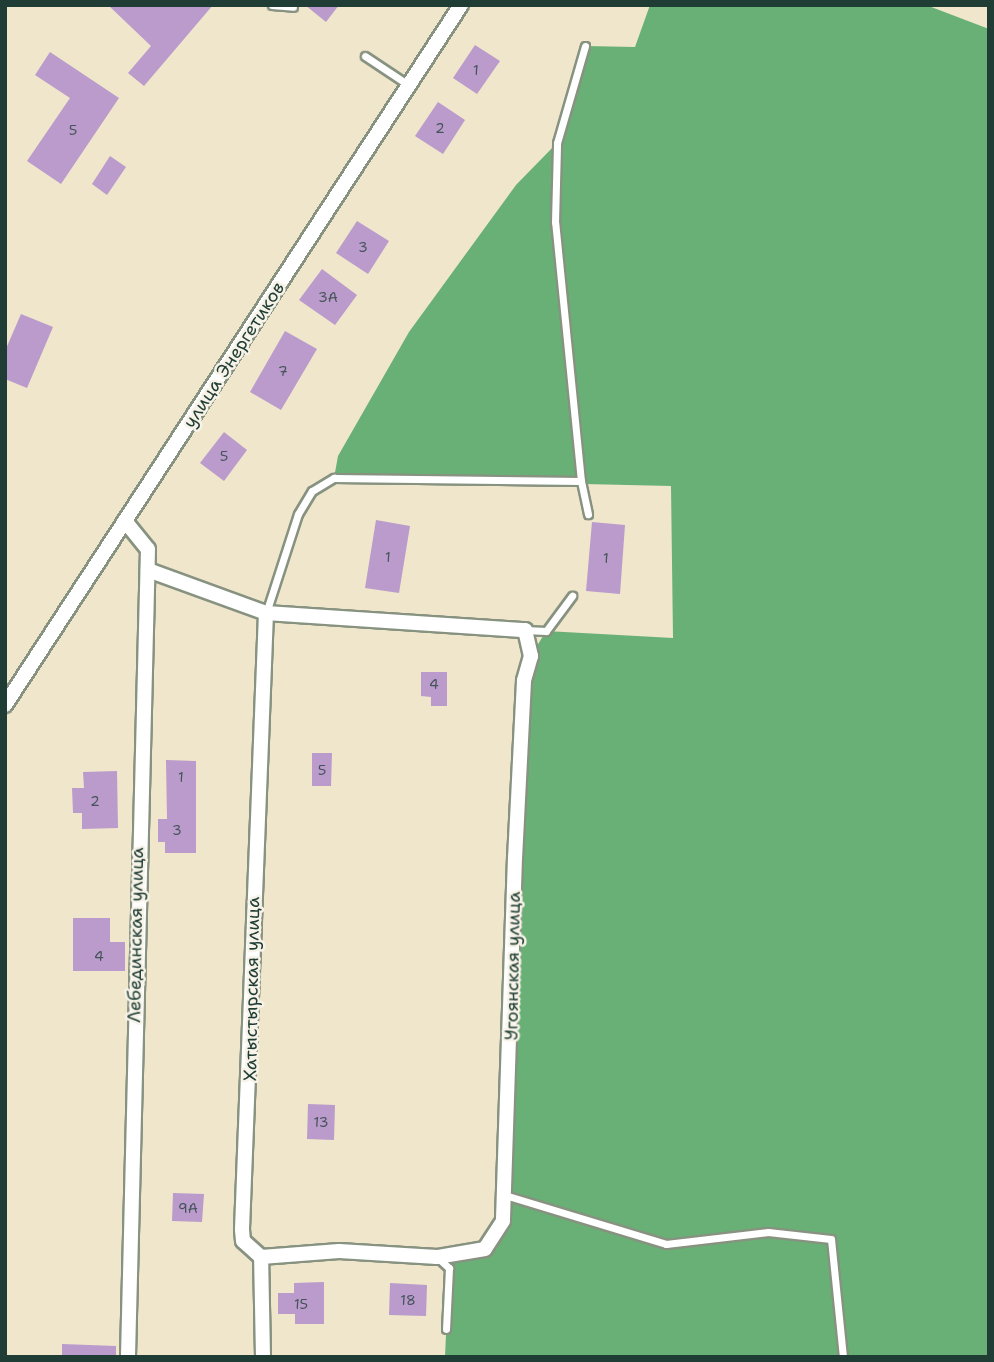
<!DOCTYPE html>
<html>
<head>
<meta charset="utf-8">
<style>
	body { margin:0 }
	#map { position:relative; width:994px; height:1362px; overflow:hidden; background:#efe6cb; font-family:"Shantell Sans",sans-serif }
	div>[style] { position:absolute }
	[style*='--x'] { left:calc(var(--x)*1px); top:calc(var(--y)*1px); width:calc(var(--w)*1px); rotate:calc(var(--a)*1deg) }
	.forest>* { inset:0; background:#68b075 }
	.building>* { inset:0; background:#ba9bcc }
	.roads { filter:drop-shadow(2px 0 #879280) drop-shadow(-2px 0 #879280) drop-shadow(0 2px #879280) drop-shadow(0 -2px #879280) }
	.lane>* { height:7px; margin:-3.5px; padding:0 3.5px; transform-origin:3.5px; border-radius:3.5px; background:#fff }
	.street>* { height:14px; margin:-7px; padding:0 7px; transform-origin:7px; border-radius:7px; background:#fff }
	span { translate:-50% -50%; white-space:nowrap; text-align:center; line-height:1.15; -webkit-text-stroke:5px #f7f3e8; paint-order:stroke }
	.number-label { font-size:14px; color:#46545a }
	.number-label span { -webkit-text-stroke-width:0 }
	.street-label { font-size:18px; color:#1f3d34 }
	.frame { position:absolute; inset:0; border:7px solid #1f3d34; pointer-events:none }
</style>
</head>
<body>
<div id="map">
	<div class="forest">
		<div style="clip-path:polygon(650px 5px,926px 5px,989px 29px,989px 1357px,445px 1357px,449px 1268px,437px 1257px,485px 1249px,503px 1221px,531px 656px,546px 631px,673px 638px,671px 486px,334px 478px,338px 456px,409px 332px,516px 185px,557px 143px,585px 46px,635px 47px)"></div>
	</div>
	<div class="building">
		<div style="clip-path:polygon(108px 5px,213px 5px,144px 86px,128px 73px,151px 46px)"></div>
		<div style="clip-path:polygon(305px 5px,339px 5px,326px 22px)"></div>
		<div style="clip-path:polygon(475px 45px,500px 61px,477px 94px,453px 78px)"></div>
		<div style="clip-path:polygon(50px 52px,119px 98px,61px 184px,27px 161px,70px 98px,35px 75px)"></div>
		<div style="clip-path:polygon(438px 102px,465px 120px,443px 154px,415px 136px)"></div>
		<div style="clip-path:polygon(110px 156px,126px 167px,107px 195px,92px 184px)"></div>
		<div style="clip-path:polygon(357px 221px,389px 241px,368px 274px,336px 253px)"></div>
		<div style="clip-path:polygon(322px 269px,357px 295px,335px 325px,299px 300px)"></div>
		<div style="clip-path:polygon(21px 314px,53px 327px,27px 388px,5px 379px,5px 351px)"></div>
		<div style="clip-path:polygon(285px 331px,317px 349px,281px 410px,250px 392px)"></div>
		<div style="clip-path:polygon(224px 432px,247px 450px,224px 481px,200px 463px)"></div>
		<div style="clip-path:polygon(376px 520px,410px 526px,399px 593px,365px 588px)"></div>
		<div style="clip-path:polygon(592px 522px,625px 525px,620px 594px,586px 591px)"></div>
		<div style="clip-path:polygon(421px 672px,447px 672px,447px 706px,431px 706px,431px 697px,421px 696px)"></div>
		<div style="clip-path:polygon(312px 753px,332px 753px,331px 786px,312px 786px)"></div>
		<div style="clip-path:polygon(166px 760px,196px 761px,196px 853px,165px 853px,165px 842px,158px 842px,158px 819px,167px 819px)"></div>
		<div style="clip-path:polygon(117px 771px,118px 828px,82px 829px,82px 813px,73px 813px,72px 788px,84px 788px,83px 772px)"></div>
		<div style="clip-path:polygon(73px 918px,110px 918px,110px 942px,125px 942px,125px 971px,73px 971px)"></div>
		<div style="clip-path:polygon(308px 1104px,335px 1105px,334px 1140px,307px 1139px)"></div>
		<div style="clip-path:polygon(173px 1193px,204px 1194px,202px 1222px,172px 1221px)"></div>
		<div style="clip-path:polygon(324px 1282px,324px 1324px,295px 1324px,295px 1314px,278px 1314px,278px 1293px,294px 1293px,294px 1283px)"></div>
		<div style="clip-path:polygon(390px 1283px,427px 1285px,426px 1316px,389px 1315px)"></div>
		<div style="clip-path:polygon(62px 1344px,116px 1346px,116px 1357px,62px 1357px)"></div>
	</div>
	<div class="roads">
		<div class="lane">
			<div style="--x:272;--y:5;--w:21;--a:5"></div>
			<div style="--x:365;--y:56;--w:54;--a:33.7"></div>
			<div style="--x:581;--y:481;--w:260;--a:-95.7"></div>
			<div style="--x:555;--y:222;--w:79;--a:-88.5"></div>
			<div style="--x:557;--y:143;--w:101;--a:-73.9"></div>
			<div style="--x:266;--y:613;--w:104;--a:-72.1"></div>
			<div style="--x:298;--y:514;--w:27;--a:-59"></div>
			<div style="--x:312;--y:491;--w:26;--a:-31"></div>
			<div style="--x:334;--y:478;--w:247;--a:0.7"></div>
			<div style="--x:581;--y:481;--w:34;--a:78"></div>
			<div style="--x:525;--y:630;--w:21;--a:3"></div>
			<div style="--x:546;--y:631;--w:44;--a:-53.4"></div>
			<div style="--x:508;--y:1196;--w:165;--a:16.9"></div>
			<div style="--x:666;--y:1244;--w:103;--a:-6.7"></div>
			<div style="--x:768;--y:1232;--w:63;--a:6.3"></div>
			<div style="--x:831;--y:1239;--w:119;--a:84.2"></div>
			<div style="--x:438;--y:1258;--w:15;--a:42"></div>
			<div style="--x:449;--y:1268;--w:61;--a:92.8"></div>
		</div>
		<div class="street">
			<div style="--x:125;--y:521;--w:36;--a:51"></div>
			<div style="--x:148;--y:549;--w:808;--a:91.42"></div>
			<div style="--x:148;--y:570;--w:126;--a:20"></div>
			<div style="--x:266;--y:613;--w:260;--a:3.8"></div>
			<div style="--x:525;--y:630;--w:27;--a:77"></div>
			<div style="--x:531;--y:656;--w:26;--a:106"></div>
			<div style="--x:524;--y:681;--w:176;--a:92.9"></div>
			<div style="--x:515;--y:857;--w:364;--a:91.9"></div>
			<div style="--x:503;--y:1221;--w:33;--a:123"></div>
			<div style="--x:485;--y:1249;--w:49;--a:170.5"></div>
			<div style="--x:437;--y:1257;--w:98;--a:-176.5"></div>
			<div style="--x:339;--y:1251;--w:78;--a:175.6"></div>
			<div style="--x:5;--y:705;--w:835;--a:-56.92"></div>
			<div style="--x:263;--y:1357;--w:100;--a:-91.1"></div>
			<div style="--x:261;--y:1257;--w:24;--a:-138"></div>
			<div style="--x:243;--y:1241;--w:12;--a:-95"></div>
			<div style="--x:242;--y:1229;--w:616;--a:-87.77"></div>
		</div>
	</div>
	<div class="number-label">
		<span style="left:476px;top:70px">1</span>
		<span style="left:440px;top:128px">2</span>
		<span style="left:73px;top:130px">5</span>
		<span style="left:363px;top:247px">3</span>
		<span style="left:328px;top:297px">3А</span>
		<span style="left:283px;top:371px">7</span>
		<span style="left:224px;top:456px">5</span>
		<span style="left:388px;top:557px">1</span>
		<span style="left:606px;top:558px">1</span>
		<span style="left:434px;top:684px">4</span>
		<span style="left:322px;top:770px">5</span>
		<span style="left:181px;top:777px">1</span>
		<span style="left:95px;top:801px">2</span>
		<span style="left:177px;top:830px">3</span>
		<span style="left:99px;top:956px">4</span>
		<span style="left:321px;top:1122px">13</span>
		<span style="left:188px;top:1208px">9А</span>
		<span style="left:408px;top:1300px">18</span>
		<span style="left:301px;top:1304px">15</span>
	</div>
	<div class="street-label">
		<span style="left:234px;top:355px;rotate:-57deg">улица Энергетиков</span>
		<span style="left:136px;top:935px;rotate:-89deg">Лебединская улица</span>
		<span style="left:513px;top:966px;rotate:-89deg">Угоянская улица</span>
		<span style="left:252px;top:989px;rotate:-89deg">Хатыстырская улица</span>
	</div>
	<div class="frame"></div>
</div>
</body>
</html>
